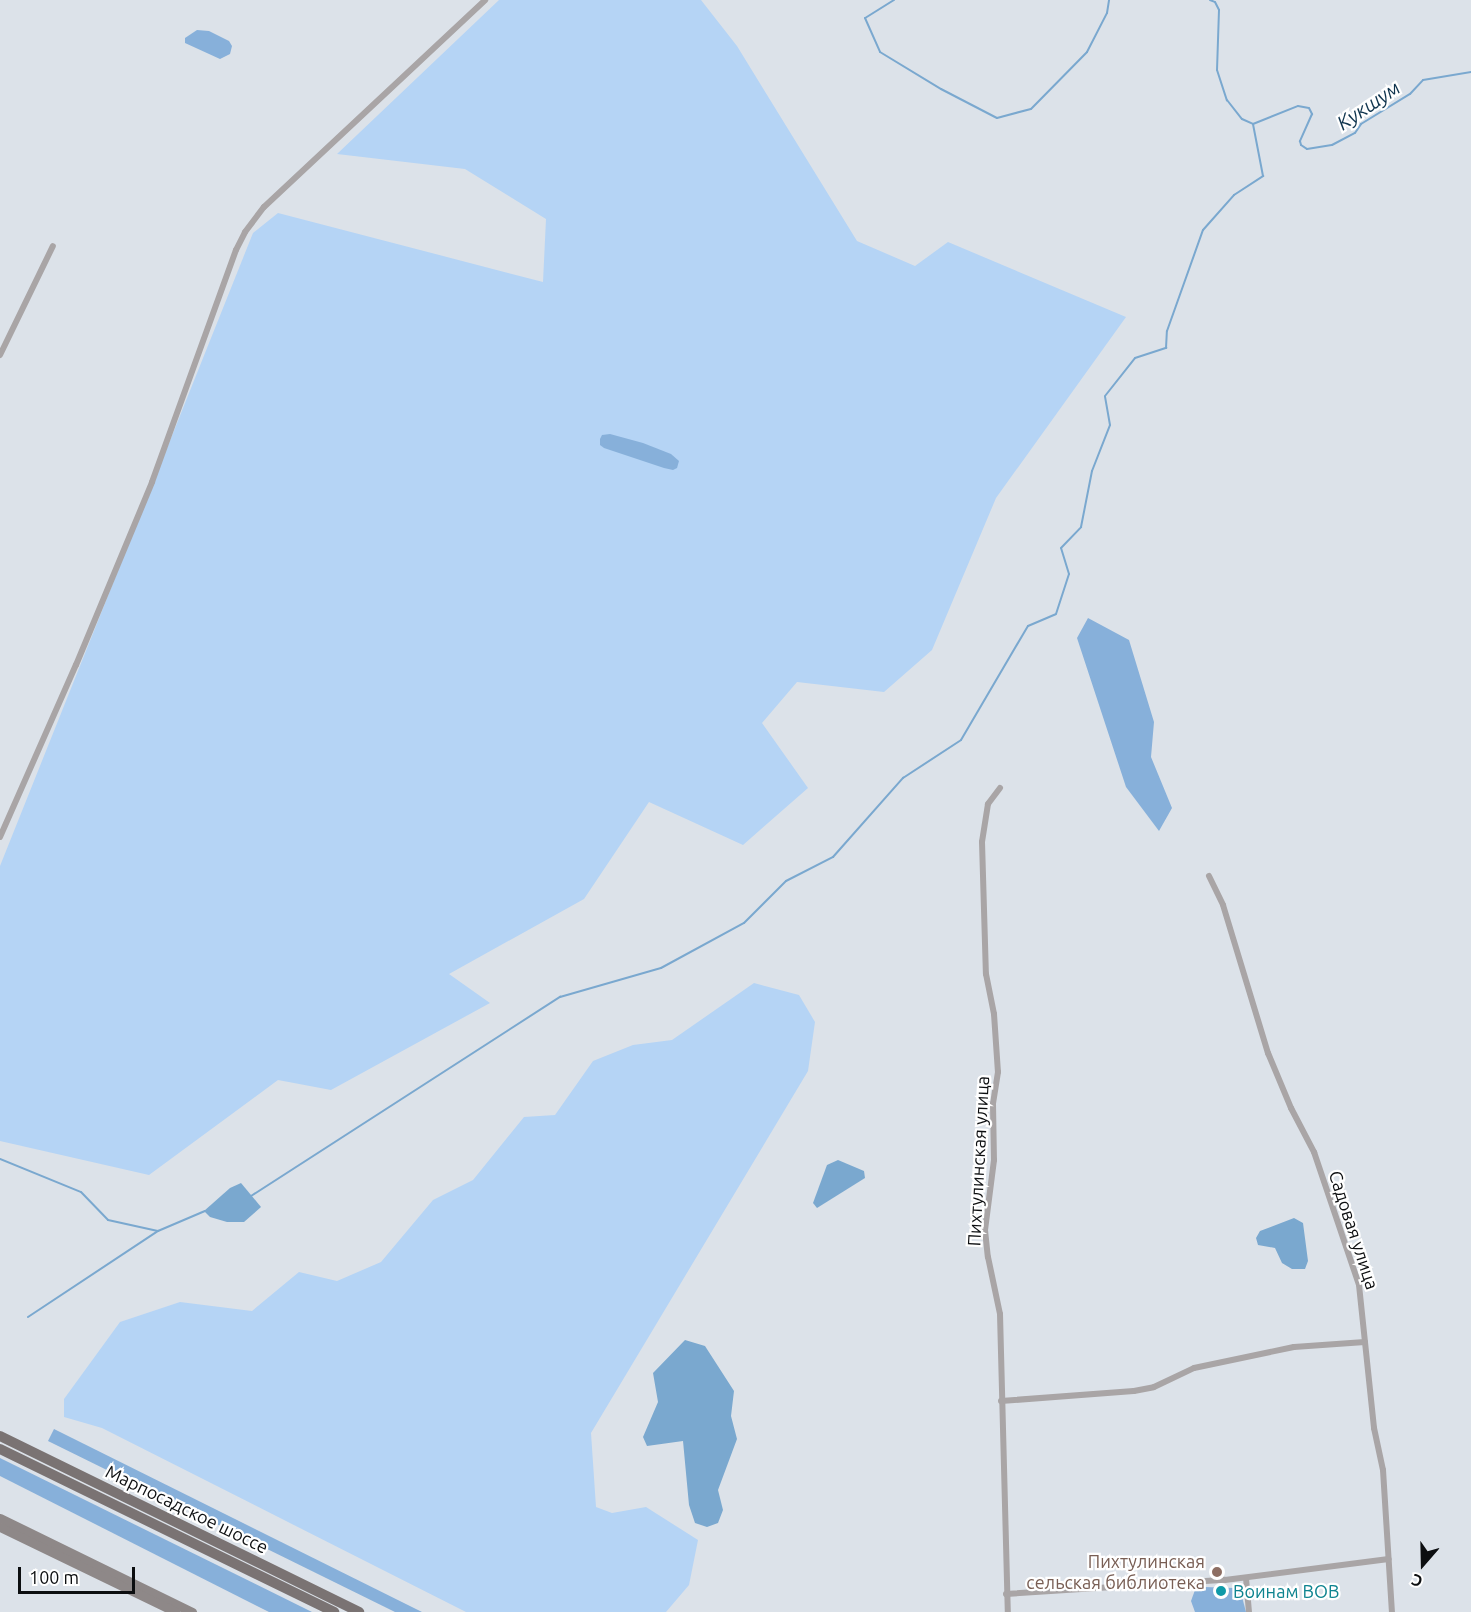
<!DOCTYPE html>
<html>
<head>
<meta charset="utf-8">
<style>
	body { margin:0 }
	#map { position:relative; width:1471px; height:1612px; overflow:hidden; background:#dce2e9; font-family:Ubuntu,sans-serif }
	div>[style] { position:absolute }
	[style*='--x'] { left:calc(var(--x)*1px); top:calc(var(--y)*1px); width:calc(var(--w)*1px); rotate:calc(var(--a)*1deg) }
	.green>* { inset:0; background:#b5d4f5 }
	.forest>* { inset:0; background:#87b0da }
	.water>* { inset:0; background:#7aa8cf }
	.stream>* { height:2px; margin:-1px; padding:0 1px; transform-origin:1px; border-radius:1px; background:#7aa8cf }
	.street>* { height:6px; margin:-3px; padding:0 3px; transform-origin:3px; border-radius:3px; background:#a9a5a6 }
	.secondary>* { height:9px; margin:-4.5px; padding:0 4.5px; transform-origin:4.5px; border-radius:4.5px; background:#8e8888 }
	.primary>* { height:10px; margin:-5px; padding:0 5px; transform-origin:5px; border-radius:5px; background:#7a7373 }
	.dots>* { width:16px; height:16px; translate:-50% -50%; box-sizing:border-box; border:3px solid #fff; border-radius:50% }
	span { translate:-50% -50%; white-space:nowrap; text-align:center; line-height:1.15; -webkit-text-stroke:4.5px #fff; paint-order:stroke }
	.street-label { font-size:18px; color:#0c0e10 }
	.education-label { font-size:18px; color:#785e54 }
	.right { translate:-100% -50%; text-align:right }
	.culture-label { font-size:18px; color:#0d838f }
	.left { translate:0 -50%; text-align:left }
	.water-label { font-size:20px; color:#0e334d; font-style:italic }
	.north { position:absolute; left:1393px; top:1534px; width:60px; height:60px; -webkit-text-stroke:4px #fff; paint-order:stroke; rotate:200deg; font-size:16px; font-weight:700; line-height:24px; text-align:center; color:#0c0e10 }
	.north::after { content:''; display:block; margin:auto; width:21px; height:27px; background:#0c0e10; clip-path:polygon(50% 0,100% 100%,50% 72%,0 100%) }
	.scale { position:absolute; left:18px; top:1567px; width:117px; height:27px; box-sizing:border-box; border:3px solid #0c0e10; border-top:0; padding-left:8px; font-size:18px; line-height:21px; white-space:nowrap; color:#0c0e10; -webkit-text-stroke:4px #fff; paint-order:stroke }
</style>
</head>
<body>
<div id="map">
	<div class="green">
		<div style="clip-path:polygon(499px 0,701px 0,737px 46px,857px 241px,915px 266px,948px 242px,1126px 317px,996px 498px,932px 650px,884px 692px,797px 682px,762px 723px,808px 788px,743px 845px,649px 802px,584px 899px,449px 974px,490px 1003px,331px 1090px,278px 1080px,149px 1175px,0 1141px,0 866px,253px 233px,278px 213px,543px 282px,546px 219px,465px 169px,337px 154px)"></div>
		<div style="clip-path:polygon(754px 983px,799px 995px,815px 1022px,808px 1071px,591px 1433px,596px 1507px,612px 1513px,646px 1507px,698px 1540px,689px 1585px,666px 1612px,466px 1612px,102px 1428px,64px 1417px,64px 1399px,120px 1322px,180px 1302px,252px 1311px,299px 1272px,337px 1281px,381px 1262px,433px 1200px,473px 1180px,524px 1117px,555px 1115px,593px 1061px,633px 1045px,672px 1040px)"></div>
	</div>
	<div class="forest">
		<div style="clip-path:polygon(197px 30px,209px 31px,229px 41px,232px 46px,230px 54px,220px 59px,185px 43px,185px 38px)"></div>
		<div style="clip-path:polygon(610px 434px,643px 443px,671px 454px,679px 461px,677px 468px,673px 470px,664px 468px,604px 448px,600px 445px,600px 439px,602px 435px)"></div>
		<div style="clip-path:polygon(1088px 618px,1129px 640px,1154px 722px,1151px 757px,1172px 808px,1159px 831px,1126px 787px,1077px 638px)"></div>
		<div style="clip-path:polygon(54px 1429px,422px 1612px,395px 1612px,48px 1441px)"></div>
		<div style="clip-path:polygon(0 1458px,312px 1612px,269px 1612px,0 1476px)"></div>
		<div style="clip-path:polygon(1204px 1587px,1235px 1588px,1241px 1593px,1246px 1612px,1195px 1612px,1191px 1601px,1195px 1590px)"></div>
	</div>
	<div class="water">
		<div style="clip-path:polygon(838px 1160px,864px 1171px,865px 1178px,817px 1208px,813px 1203px,827px 1165px)"></div>
		<div style="clip-path:polygon(241px 1183px,261px 1207px,244px 1222px,227px 1222px,210px 1217px,204px 1211px,230px 1188px)"></div>
		<div style="clip-path:polygon(1294px 1218px,1303px 1223px,1308px 1261px,1305px 1269px,1292px 1269px,1282px 1263px,1275px 1248px,1258px 1245px,1256px 1238px,1260px 1231px)"></div>
		<div style="clip-path:polygon(685px 1340px,705px 1346px,734px 1391px,731px 1416px,737px 1439px,718px 1490px,723px 1510px,718px 1523px,707px 1527px,695px 1523px,689px 1505px,683px 1441px,647px 1446px,643px 1437px,658px 1402px,653px 1373px)"></div>
	</div>
	<div class="stream">
		<div style="--x:894;--y:0;--w:34;--a:148"></div>
		<div style="--x:865;--y:18;--w:37;--a:66"></div>
		<div style="--x:880;--y:52;--w:71;--a:31.2"></div>
		<div style="--x:941;--y:89;--w:63;--a:27.4"></div>
		<div style="--x:997;--y:118;--w:35;--a:-15"></div>
		<div style="--x:1031;--y:109;--w:80;--a:-45.5"></div>
		<div style="--x:1087;--y:52;--w:44;--a:-62.9"></div>
		<div style="--x:1107;--y:13;--w:13;--a:-81"></div>
		<div style="--x:1210;--y:0;--w:5;--a:22"></div>
		<div style="--x:1215;--y:2;--w:9;--a:63"></div>
		<div style="--x:1219;--y:10;--w:60;--a:91.9"></div>
		<div style="--x:1217;--y:70;--w:32;--a:72"></div>
		<div style="--x:1227;--y:100;--w:24;--a:52"></div>
		<div style="--x:1242;--y:119;--w:12;--a:24"></div>
		<div style="--x:1253;--y:124;--w:48;--a:-21.8"></div>
		<div style="--x:1298;--y:106;--w:11;--a:10"></div>
		<div style="--x:1309;--y:108;--w:7;--a:63"></div>
		<div style="--x:1312;--y:114;--w:30;--a:114"></div>
		<div style="--x:1300;--y:141;--w:4;--a:76"></div>
		<div style="--x:1301;--y:145;--w:7;--a:34"></div>
		<div style="--x:1307;--y:149;--w:25;--a:-9"></div>
		<div style="--x:1332;--y:145;--w:26;--a:-28"></div>
		<div style="--x:1355;--y:133;--w:11;--a:-56"></div>
		<div style="--x:1361;--y:124;--w:57;--a:-31.5"></div>
		<div style="--x:1410;--y:94;--w:19;--a:-47"></div>
		<div style="--x:1423;--y:80;--w:49;--a:-9.5"></div>
		<div style="--x:0;--y:1159;--w:87;--a:22.2"></div>
		<div style="--x:81;--y:1192;--w:39;--a:46"></div>
		<div style="--x:108;--y:1220;--w:51;--a:12.4"></div>
		<div style="--x:158;--y:1231;--w:51;--a:-23.1"></div>
		<div style="--x:251;--y:1196;--w:368;--a:-32.8"></div>
		<div style="--x:560;--y:997;--w:105;--a:-16"></div>
		<div style="--x:661;--y:968;--w:94;--a:-28.5"></div>
		<div style="--x:744;--y:923;--w:59;--a:-45"></div>
		<div style="--x:786;--y:881;--w:53;--a:-27.1"></div>
		<div style="--x:833;--y:857;--w:106;--a:-48.5"></div>
		<div style="--x:903;--y:778;--w:69;--a:-33.2"></div>
		<div style="--x:961;--y:740;--w:132;--a:-59.6"></div>
		<div style="--x:1028;--y:626;--w:30;--a:-23"></div>
		<div style="--x:1056;--y:614;--w:42;--a:-72"></div>
		<div style="--x:1069;--y:574;--w:27;--a:-107"></div>
		<div style="--x:1061;--y:548;--w:29;--a:-46"></div>
		<div style="--x:1081;--y:527;--w:57;--a:-78.9"></div>
		<div style="--x:1092;--y:471;--w:49;--a:-68.6"></div>
		<div style="--x:1110;--y:425;--w:29;--a:-100"></div>
		<div style="--x:1105;--y:396;--w:48;--a:-51.7"></div>
		<div style="--x:1135;--y:358;--w:33;--a:-18"></div>
		<div style="--x:1166;--y:348;--w:17;--a:-87"></div>
		<div style="--x:1167;--y:331;--w:107;--a:-70.4"></div>
		<div style="--x:1203;--y:230;--w:47;--a:-48.5"></div>
		<div style="--x:1234;--y:195;--w:35;--a:-33"></div>
		<div style="--x:1263;--y:176;--w:53;--a:-100.9"></div>
		<div style="--x:28;--y:1317;--w:156;--a:-33.5"></div>
	</div>
	<div class="street">
		<div style="--x:0;--y:355;--w:121;--a:-64.1"></div>
		<div style="--x:1000;--y:788;--w:20;--a:127"></div>
		<div style="--x:988;--y:804;--w:38;--a:99"></div>
		<div style="--x:982;--y:842;--w:132;--a:88.3"></div>
		<div style="--x:986;--y:974;--w:41;--a:78.7"></div>
		<div style="--x:994;--y:1014;--w:58;--a:86.1"></div>
		<div style="--x:998;--y:1072;--w:32;--a:99"></div>
		<div style="--x:993;--y:1104;--w:56;--a:89"></div>
		<div style="--x:994;--y:1160;--w:71;--a:97.3"></div>
		<div style="--x:985;--y:1230;--w:27;--a:84"></div>
		<div style="--x:988;--y:1257;--w:58;--a:78.1"></div>
		<div style="--x:1000;--y:1314;--w:298;--a:88.5"></div>
		<div style="--x:0;--y:837;--w:188;--a:-66.2"></div>
		<div style="--x:76;--y:665;--w:198;--a:-67.4"></div>
		<div style="--x:152;--y:482;--w:247;--a:-70.1"></div>
		<div style="--x:236;--y:250;--w:20;--a:-63"></div>
		<div style="--x:245;--y:232;--w:31;--a:-53"></div>
		<div style="--x:264;--y:207;--w:303;--a:-43.1"></div>
		<div style="--x:1209;--y:876;--w:32;--a:64"></div>
		<div style="--x:1223;--y:905;--w:155;--a:73.1"></div>
		<div style="--x:1268;--y:1053;--w:60;--a:67.3"></div>
		<div style="--x:1291;--y:1108;--w:50;--a:62.4"></div>
		<div style="--x:1314;--y:1152;--w:140;--a:71.3"></div>
		<div style="--x:1359;--y:1285;--w:144;--a:84"></div>
		<div style="--x:1374;--y:1428;--w:43;--a:77.9"></div>
		<div style="--x:1383;--y:1470;--w:142;--a:86.4"></div>
		<div style="--x:1001;--y:1401;--w:133;--a:-4.3"></div>
		<div style="--x:1134;--y:1391;--w:20;--a:-11"></div>
		<div style="--x:1154;--y:1387;--w:44;--a:-25.4"></div>
		<div style="--x:1194;--y:1368;--w:102;--a:-11.9"></div>
		<div style="--x:1294;--y:1347;--w:71;--a:-4"></div>
		<div style="--x:1246;--y:1578;--w:34;--a:85"></div>
		<div style="--x:1006;--y:1594;--w:219;--a:-3.7"></div>
		<div style="--x:1225;--y:1580;--w:165;--a:-7.3"></div>
	</div>
	<div class="secondary">
		<div style="--x:0;--y:1518;--w:214;--a:26.1"></div>
		<div style="--x:0;--y:1527;--w:195;--a:25.8"></div>
	</div>
	<div class="primary">
		<div style="--x:0;--y:1436;--w:400;--a:26.1"></div>
		<div style="--x:0;--y:1449;--w:372;--a:26"></div>
	</div>
	<div class="dots">
		<div style="left:1217px;top:1572px;background:#8d6e63"></div>
		<div style="left:1221px;top:1591px;background:#0f9aa8"></div>
	</div>
	<div class="street-label">
		<span style="left:978px;top:1161px;rotate:-87deg">Пихтулинская улица</span>
		<span style="left:1354px;top:1230px;rotate:72deg">Садовая улица</span>
		<span style="left:187px;top:1509px;rotate:26deg">Марпосадское шоссе</span>
	</div>
	<div class="education-label">
		<span class="right" style="left:1205px;top:1572px">Пихтулинская<br>сельская библиотека</span>
	</div>
	<div class="culture-label">
		<span class="left" style="left:1233px;top:1591px">Воинам ВОВ</span>
	</div>
	<div class="water-label">
		<span style="left:1368px;top:105px;rotate:-34deg">Кукшум</span>
	</div>
	<div class="north">С</div>
	<div class="scale">100 m</div>
</div>
</body>
</html>
